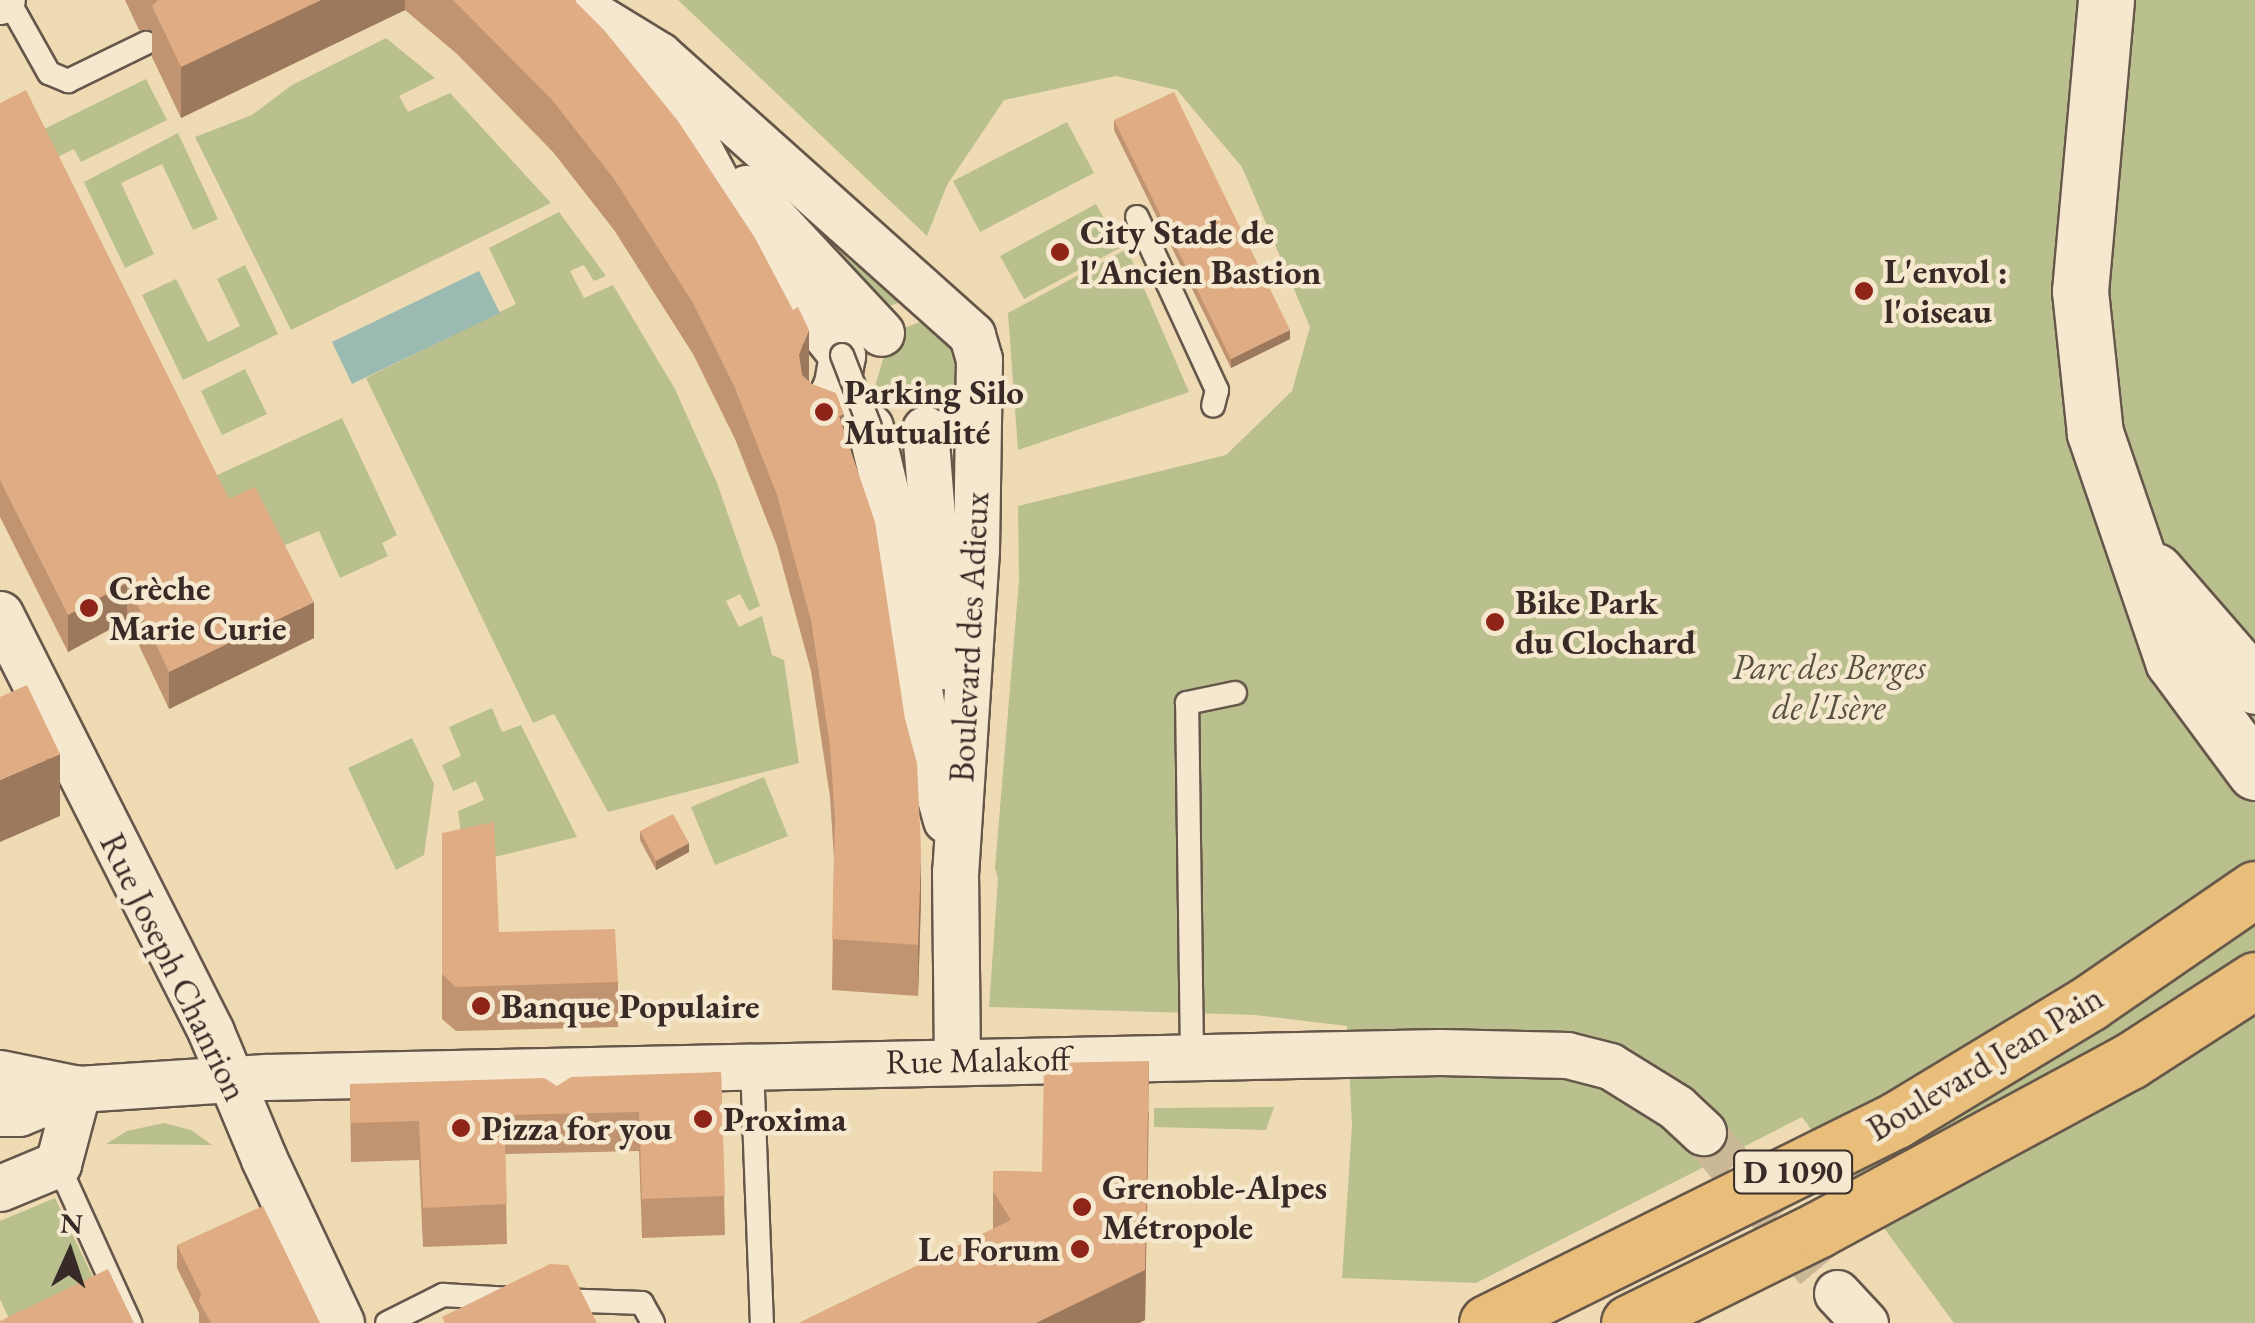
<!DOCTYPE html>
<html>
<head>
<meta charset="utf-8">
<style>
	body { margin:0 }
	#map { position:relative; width:2255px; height:1323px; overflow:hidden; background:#efdbb3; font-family:"EB Garamond",serif }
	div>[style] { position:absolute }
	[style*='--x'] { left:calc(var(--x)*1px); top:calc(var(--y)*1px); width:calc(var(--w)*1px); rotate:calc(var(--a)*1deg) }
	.green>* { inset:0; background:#b9c08d }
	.water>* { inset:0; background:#9bbab2 }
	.minor-tunnel>* { height:45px; margin-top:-22.5px; transform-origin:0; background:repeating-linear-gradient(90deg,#cab897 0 45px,transparent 0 67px) }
	.roads { filter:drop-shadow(2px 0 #66574a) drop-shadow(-2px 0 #66574a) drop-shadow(0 2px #66574a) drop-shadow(0 -2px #66574a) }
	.service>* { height:22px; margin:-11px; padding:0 11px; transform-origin:11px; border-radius:11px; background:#f5e8ce }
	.minor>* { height:45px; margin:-22.5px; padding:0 22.5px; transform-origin:22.5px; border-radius:22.5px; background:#f5e8ce }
	.secondary>* { height:55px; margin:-27.5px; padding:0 27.5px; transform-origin:27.5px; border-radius:27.5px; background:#f5e8ce }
	.primary>* { height:55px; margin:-27.5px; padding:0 27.5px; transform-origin:27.5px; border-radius:27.5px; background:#e8be7a }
	.bridges { filter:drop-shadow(2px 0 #66574a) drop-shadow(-2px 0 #66574a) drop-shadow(0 2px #66574a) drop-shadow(0 -2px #66574a) }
	.service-bridge>* { height:22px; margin:-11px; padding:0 11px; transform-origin:11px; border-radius:11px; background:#f5e8ce }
	.wall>* { inset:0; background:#c09471 }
	.shaded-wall>* { inset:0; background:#9c785c }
	.building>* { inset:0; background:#dfac83 }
	.dots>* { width:28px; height:28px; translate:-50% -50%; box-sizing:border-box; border:5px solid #f5e8ce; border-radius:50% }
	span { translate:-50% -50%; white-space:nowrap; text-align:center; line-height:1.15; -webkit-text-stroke:9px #f5e8ce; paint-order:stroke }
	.shield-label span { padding:2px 8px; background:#f5e8ce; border:2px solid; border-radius:8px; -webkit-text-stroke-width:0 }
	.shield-label { font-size:32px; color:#382b27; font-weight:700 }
	.poi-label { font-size:35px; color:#382b27; font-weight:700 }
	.left { translate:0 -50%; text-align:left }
	.right { translate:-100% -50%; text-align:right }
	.street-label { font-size:35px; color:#382b27 }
	.park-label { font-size:35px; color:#585040; font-style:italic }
	.north { position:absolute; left:20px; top:1203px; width:100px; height:100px; -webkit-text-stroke:8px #f5e8ce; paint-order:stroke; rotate:3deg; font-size:28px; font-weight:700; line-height:40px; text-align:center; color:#382b27 }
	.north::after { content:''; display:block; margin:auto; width:35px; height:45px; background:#382b27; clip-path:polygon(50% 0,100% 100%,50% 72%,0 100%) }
</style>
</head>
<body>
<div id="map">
	<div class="green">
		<div style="clip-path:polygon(678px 0,2255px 0,2255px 1323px,1954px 1323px,1802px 1117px,1476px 1283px,1342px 1278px,1352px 1126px,1347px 1026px,1255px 1015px,989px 1007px,998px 879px,995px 868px,1019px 580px,1018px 506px,1226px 455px,1292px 391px,1310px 327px,1242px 167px,1177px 90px,1116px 76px,1004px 100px,947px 185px,927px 236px)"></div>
		<div style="clip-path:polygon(386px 38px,435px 78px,399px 96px,408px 112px,450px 93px,551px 203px,291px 330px,195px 137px,252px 115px,292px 85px)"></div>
		<div style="clip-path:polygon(146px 79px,167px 120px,81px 162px,74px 149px,53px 159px,40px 131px)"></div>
		<div style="clip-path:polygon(670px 85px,915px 296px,883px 309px)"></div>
		<div style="clip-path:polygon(1067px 122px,1094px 173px,980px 232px,953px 181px)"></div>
		<div style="clip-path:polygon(178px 133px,218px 219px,193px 230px,162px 164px,121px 183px,154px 254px,125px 268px,84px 182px)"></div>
		<div style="clip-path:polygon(1096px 204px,1120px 248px,1024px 299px,1000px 256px)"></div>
		<div style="clip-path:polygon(559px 212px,606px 276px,594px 281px,584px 265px,570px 271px,584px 298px,613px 285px,675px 389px,717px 483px,760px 606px,749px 611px,740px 594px,726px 601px,739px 627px,762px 616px,772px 655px,784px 660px,799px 763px,608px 812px,554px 714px,533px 723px,366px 378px,516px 304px,489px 248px)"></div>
		<div style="clip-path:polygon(1127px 249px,1189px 392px,1018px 450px,1008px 313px)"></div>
		<div style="clip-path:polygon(245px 265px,278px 334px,183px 380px,142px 295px,176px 279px,208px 342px,240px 326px,217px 279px)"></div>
		<div style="clip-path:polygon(920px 322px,940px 326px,962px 355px,957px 398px,944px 404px,901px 402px,874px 390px,884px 356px,897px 337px,904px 328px)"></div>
		<div style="clip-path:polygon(245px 369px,267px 414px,222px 435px,201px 391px)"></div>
		<div style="clip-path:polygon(342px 418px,397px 535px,382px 543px,388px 556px,340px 578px,319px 531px,283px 546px,264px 504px,234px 517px,215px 476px)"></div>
		<div style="clip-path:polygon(492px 708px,502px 732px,521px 725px,577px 837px,465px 864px,458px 811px,484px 800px,476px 781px,453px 791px,442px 765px,461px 756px,449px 727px)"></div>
		<div style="clip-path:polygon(412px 738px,434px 784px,424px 855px,396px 870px,348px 768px)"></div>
		<div style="clip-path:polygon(764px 777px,788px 836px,715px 865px,691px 807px)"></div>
		<div style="clip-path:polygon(1274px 1107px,1266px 1130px,1154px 1127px,1154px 1108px)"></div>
		<div style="clip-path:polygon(164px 1123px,191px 1130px,212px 1145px,106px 1144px,127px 1131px)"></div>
		<div style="clip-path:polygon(55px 1198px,109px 1311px,11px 1323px,0 1299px,0 1221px)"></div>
	</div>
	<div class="water">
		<div style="clip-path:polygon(479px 271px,500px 313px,352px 384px,332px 342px)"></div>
	</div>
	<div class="minor-tunnel">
		<div style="--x:1703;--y:1132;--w:209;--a:50.2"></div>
	</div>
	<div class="roads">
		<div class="service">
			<div style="--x:8;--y:0;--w:84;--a:60.7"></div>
			<div style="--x:49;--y:73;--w:21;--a:23"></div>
			<div style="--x:68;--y:81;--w:87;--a:-26"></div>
			<div style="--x:1137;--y:217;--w:191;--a:65.2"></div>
			<div style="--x:1217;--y:390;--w:16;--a:104"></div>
			<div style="--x:1192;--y:1054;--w:351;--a:-90.8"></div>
			<div style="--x:1187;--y:703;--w:49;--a:-11.8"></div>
			<div style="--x:752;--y:1065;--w:258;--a:87.8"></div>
			<div style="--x:58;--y:1164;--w:175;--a:65.6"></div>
			<div style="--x:558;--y:1300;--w:84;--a:2"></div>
			<div style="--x:642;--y:1303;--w:23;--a:61"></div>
			<div style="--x:387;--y:1323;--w:63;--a:-26.6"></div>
			<div style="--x:443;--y:1295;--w:68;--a:3.4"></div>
		</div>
		<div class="minor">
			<div style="--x:0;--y:1;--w:2;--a:-27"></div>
			<div style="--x:592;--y:14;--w:79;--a:31.5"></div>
			<div style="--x:659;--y:55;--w:420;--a:41.8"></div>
			<div style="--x:972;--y:335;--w:25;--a:74"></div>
			<div style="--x:979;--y:359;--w:191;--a:90.9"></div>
			<div style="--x:976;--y:550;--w:322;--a:93.7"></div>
			<div style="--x:955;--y:871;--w:190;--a:89.4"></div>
			<div style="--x:649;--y:77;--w:48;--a:49.3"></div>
			<div style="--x:680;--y:113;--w:79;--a:62.1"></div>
			<div style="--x:717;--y:183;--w:106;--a:56.9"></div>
			<div style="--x:775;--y:272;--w:107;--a:51.1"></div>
			<div style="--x:842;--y:355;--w:29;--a:100"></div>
			<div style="--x:837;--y:384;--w:31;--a:115"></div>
			<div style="--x:746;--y:188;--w:198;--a:47"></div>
			<div style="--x:824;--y:412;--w:48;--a:18.1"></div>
			<div style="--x:870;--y:427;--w:103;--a:76.5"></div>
			<div style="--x:894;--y:527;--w:242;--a:81.2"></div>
			<div style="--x:931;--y:766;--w:56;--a:74.5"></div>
			<div style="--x:925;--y:429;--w:238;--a:85.4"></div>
			<div style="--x:0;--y:614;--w:468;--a:63.2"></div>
			<div style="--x:211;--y:1032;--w:138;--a:67.3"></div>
			<div style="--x:264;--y:1159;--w:181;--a:64.8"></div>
			<div style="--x:0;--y:1073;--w:80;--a:11.6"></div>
			<div style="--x:0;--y:1113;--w:19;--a:0"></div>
			<div style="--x:19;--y:1113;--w:64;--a:-22.1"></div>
			<div style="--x:78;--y:1089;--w:188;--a:-3.7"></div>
			<div style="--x:266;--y:1077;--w:1174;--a:-1.22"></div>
			<div style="--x:1440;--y:1052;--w:127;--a:1.4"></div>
			<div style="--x:1567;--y:1055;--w:44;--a:14.3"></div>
			<div style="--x:1610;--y:1066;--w:78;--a:31.8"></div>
			<div style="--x:1676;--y:1107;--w:37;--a:43"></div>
			<div style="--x:0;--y:1188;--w:63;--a:-22.5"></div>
			<div style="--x:58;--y:1164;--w:78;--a:-75.1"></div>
			<div style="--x:1837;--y:1293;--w:41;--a:47"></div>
		</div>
		<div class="secondary">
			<div style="--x:2106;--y:0;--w:292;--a:95.1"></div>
			<div style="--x:2080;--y:291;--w:143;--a:84"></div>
			<div style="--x:2095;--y:433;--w:241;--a:71.1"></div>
			<div style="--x:2173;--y:661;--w:138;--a:53.5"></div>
			<div style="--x:2155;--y:571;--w:152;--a:49"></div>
		</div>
		<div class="primary">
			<div style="--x:1487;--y:1323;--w:457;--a:-26.4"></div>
			<div style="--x:1896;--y:1120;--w:226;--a:-31.2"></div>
			<div style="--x:2089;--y:1003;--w:201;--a:-34.5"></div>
			<div style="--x:1629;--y:1323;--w:212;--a:-26.3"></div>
			<div style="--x:1819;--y:1229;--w:353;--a:-28.4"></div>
			<div style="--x:2130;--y:1061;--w:149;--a:-32.9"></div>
		</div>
	</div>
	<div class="bridges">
		<div class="service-bridge">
			<div style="--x:842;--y:355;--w:77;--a:68.7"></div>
		</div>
	</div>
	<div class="wall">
		<div style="clip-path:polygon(125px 0,574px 0,809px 382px,844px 432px,921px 900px,918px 996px,832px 990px,834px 859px,830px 797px,811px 671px,777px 546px,735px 439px,693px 354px,614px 230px,553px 152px,457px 54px,405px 10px,181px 118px,152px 57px,152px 30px,139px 30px)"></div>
		<div style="clip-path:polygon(0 103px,229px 499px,314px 638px,169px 709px,127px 620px,68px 652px,0 517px)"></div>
		<div style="clip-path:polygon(1114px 120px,1290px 339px,1231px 368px,1114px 130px)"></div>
		<div style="clip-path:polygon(640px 831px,689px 852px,656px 870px,640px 840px)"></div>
		<div style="clip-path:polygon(442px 833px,499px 932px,618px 982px,618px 1027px,456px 1031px,442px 1019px)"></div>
		<div style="clip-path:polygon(721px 1072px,725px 1235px,642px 1238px,639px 1151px,505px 1154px,507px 1244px,423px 1247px,419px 1160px,351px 1162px,350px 1084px,557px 1086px)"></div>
		<div style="clip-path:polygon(1149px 1111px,1145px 1320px,1139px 1323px,799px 1323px,993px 1229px,993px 1171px,1042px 1172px)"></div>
		<div style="clip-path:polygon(177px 1245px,320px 1323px,199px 1323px,199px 1313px,177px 1268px)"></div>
	</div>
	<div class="shaded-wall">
		<div style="clip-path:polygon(321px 0,405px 0,405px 10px,181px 118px,181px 67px)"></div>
		<div style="clip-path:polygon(809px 330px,809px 381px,799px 405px,799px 354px)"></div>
		<div style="clip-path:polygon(1290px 330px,1290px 339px,1231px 368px,1231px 359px)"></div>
		<div style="clip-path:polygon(844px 414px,844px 465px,839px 416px)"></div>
		<div style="clip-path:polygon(127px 583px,127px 620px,68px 652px,68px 615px)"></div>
		<div style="clip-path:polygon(314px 602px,314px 638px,169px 709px,169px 672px)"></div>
		<div style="clip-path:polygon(60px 754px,60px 816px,0 842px,0 780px)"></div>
		<div style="clip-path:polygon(689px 843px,689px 852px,656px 870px,656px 861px)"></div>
		<div style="clip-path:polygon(921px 849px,921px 900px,918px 996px,918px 945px)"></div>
		<div style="clip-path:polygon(1149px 1061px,1145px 1320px,1139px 1323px,1036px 1323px)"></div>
	</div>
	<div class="building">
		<div style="clip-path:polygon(158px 0,321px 0,181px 67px,152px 6px)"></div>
		<div style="clip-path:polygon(453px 0,574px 0,604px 30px,678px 121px,755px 238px,793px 310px,798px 307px,809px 330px,799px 354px,802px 375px,812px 384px,836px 393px,844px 414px,839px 416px,875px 522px,905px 719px,917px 763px,921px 849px,918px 945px,832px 939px,835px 819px,830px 746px,811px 620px,777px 495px,735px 388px,693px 303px,614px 179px,553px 101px)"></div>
		<div style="clip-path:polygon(26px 90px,229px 499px,255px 487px,314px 602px,169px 672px,127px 583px,68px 615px,0 480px,0 103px)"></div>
		<div style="clip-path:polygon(1174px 92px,1290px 330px,1231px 359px,1114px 120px)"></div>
		<div style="clip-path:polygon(27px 685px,60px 754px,0 780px,0 697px)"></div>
		<div style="clip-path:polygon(673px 814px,689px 843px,656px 861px,640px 831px)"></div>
		<div style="clip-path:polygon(494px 822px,499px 932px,615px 929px,618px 982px,456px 987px,442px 974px,442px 833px)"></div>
		<div style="clip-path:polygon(1149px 1061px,1145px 1270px,1036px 1323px,799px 1323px,1011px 1220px,993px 1191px,993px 1171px,1042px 1172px,1044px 1063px)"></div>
		<div style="clip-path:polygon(721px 1072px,725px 1196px,642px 1199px,639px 1112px,504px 1115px,507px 1204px,423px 1208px,419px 1121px,351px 1123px,350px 1084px,544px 1078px,557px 1086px,571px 1077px)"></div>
		<div style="clip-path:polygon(263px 1206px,320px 1323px,211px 1323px,199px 1301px,201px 1294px,177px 1245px)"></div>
		<div style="clip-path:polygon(550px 1264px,568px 1265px,597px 1323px,445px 1323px,442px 1317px)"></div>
		<div style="clip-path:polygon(108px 1269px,134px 1323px,0 1323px,0 1321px)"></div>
	</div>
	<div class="dots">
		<div style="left:1060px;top:252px;background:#8f2418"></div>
		<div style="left:1864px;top:291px;background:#8f2418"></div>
		<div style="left:824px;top:412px;background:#8f2418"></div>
		<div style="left:89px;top:608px;background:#8f2418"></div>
		<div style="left:1495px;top:622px;background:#8f2418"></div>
		<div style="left:481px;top:1006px;background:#8f2418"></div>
		<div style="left:703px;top:1119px;background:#8f2418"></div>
		<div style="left:461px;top:1128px;background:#8f2418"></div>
		<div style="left:1082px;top:1207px;background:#8f2418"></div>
		<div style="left:1080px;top:1249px;background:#8f2418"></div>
	</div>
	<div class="shield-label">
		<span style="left:1793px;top:1172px">D 1090</span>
	</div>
	<div class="poi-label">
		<span class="left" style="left:1080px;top:252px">City Stade de<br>l'Ancien Bastion</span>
		<span class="left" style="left:1884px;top:291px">L'envol :<br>l'oiseau</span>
		<span class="left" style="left:844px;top:412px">Parking Silo<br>Mutualité</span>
		<span class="left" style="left:109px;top:608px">Crèche<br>Marie Curie</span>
		<span class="left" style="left:1515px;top:622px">Bike Park<br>du Clochard</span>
		<span class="left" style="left:501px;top:1006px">Banque Populaire</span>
		<span class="left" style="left:723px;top:1119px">Proxima</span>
		<span class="left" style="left:481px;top:1128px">Pizza for you</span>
		<span class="left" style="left:1102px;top:1207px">Grenoble-Alpes<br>Métropole</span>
		<span class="right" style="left:1060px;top:1249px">Le Forum</span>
	</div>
	<div class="street-label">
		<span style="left:969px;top:637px;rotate:-87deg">Boulevard des Adieux</span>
		<span style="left:174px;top:967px;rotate:64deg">Rue Joseph Chanrion</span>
		<span style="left:978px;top:1060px;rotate:-1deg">Rue Malakoff</span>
		<span style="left:1985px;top:1063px;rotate:-31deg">Boulevard Jean Pain</span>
	</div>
	<div class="park-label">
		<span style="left:1829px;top:687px">Parc des Berges<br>de l'Isère</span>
	</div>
	<div class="north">N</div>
</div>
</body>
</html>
